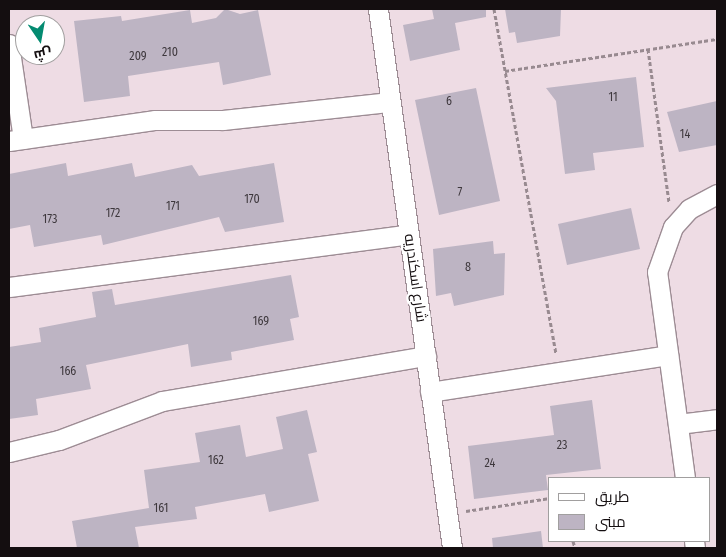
<!DOCTYPE html>
<html>
<head>
<meta charset="utf-8">
<style>
	body { margin:0 }
	#map { position:relative; width:726px; height:557px; overflow:hidden; background:#eedce4; font-family:"Fira Sans Condensed",Cairo,sans-serif }
	div>[style] { position:absolute }
	[style*='--x'] { left:calc(var(--x)*1px); top:calc(var(--y)*1px); width:calc(var(--w)*1px); rotate:calc(var(--a)*1deg) }
	.building>* { inset:0; background:#bdb4c3 }
	.path>* { height:3px; margin-top:-1.5px; transform-origin:0; background:repeating-linear-gradient(90deg,#988a90 0 4px,transparent 0 6.5px) }
	.roads { filter:drop-shadow(1px 0 #9d8c94) drop-shadow(-1px 0 #9d8c94) drop-shadow(0 1px #9d8c94) drop-shadow(0 -1px #9d8c94) }
	.street>* { height:19px; margin:-9.5px; padding:0 9.5px; transform-origin:9.5px; border-radius:9.5px; background:#fff }
	span { translate:-50% -50%; white-space:nowrap; text-align:center; line-height:1.15; -webkit-text-stroke:4.5px #fff; paint-order:stroke }
	.number-label { font-size:12px; color:#3e383d }
	.number-label span { -webkit-text-stroke-width:0 }
	.street-label { font-size:15px; color:#140e10 }
	.frame { position:absolute; inset:0; border:10px solid #140e10; pointer-events:none }
	.legend { position:absolute; left:548px; top:477px; width:162px; height:65px; box-sizing:border-box; background:#fff; border:1px solid #a19f9f; margin:0; padding:6px 9px; list-style:none; font-size:15px; color:#140e10 }
	.legend li { display:flex; align-items:center; gap:10px; height:25px }
	.legend b { width:25px; border:1px solid #a19f9f }
	.north { position:absolute; left:15px; top:15px; width:50px; height:50px; box-sizing:border-box; background:#fff; border:1px solid #a19f9f; border-radius:50%; rotate:168deg; font-size:14px; font-weight:700; line-height:20px; text-align:center; color:#140e10 }
	.north::after { content:''; display:block; margin:auto; width:18px; height:22px; background:#048b71; clip-path:polygon(50% 0,100% 100%,50% 72%,0 100%) }
</style>
</head>
<body>
<div id="map">
	<div class="building">
		<div style="clip-path:polygon(225px 9px,240px 14px,258px 10px,271px 75px,223px 85px,219px 62px,128px 76px,130px 96px,84px 102px,74px 21px,121px 16px,122px 21px,190px 10px,192px 23px,216px 18px)"></div>
		<div style="clip-path:polygon(432px 9px,486px 9px,486px 17px,455px 23px,460px 50px,410px 61px,403px 25px,434px 19px)"></div>
		<div style="clip-path:polygon(505px 9px,561px 9px,560px 36px,517px 43px,515px 32px,509px 33px)"></div>
		<div style="clip-path:polygon(636px 77px,644px 147px,593px 153px,595px 170px,565px 174px,556px 101px,546px 88px)"></div>
		<div style="clip-path:polygon(476px 88px,500px 201px,439px 215px,415px 100px)"></div>
		<div style="clip-path:polygon(717px 101px,717px 145px,679px 152px,667px 112px)"></div>
		<div style="clip-path:polygon(66px 163px,68px 176px,132px 163px,135px 177px,192px 165px,199px 176px,274px 163px,284px 222px,225px 232px,219px 217px,103px 245px,101px 235px,34px 247px,30px 225px,9px 229px,9px 174px)"></div>
		<div style="clip-path:polygon(631px 208px,640px 249px,567px 265px,558px 224px)"></div>
		<div style="clip-path:polygon(493px 241px,494px 254px,505px 253px,504px 295px,454px 306px,451px 293px,436px 296px,433px 249px)"></div>
		<div style="clip-path:polygon(291px 275px,299px 317px,290px 319px,294px 340px,231px 352px,232px 360px,191px 367px,188px 344px,86px 365px,91px 389px,36px 399px,38px 415px,9px 419px,9px 347px,41px 342px,39px 328px,96px 317px,92px 292px,112px 289px,115px 305px)"></div>
		<div style="clip-path:polygon(592px 400px,601px 469px,546px 475px,548px 490px,474px 499px,468px 446px,554px 435px,550px 406px)"></div>
		<div style="clip-path:polygon(307px 410px,317px 452px,308px 454px,319px 501px,269px 512px,265px 494px,195px 507px,197px 519px,135px 527px,139px 548px,77px 548px,72px 521px,149px 508px,144px 470px,200px 462px,195px 433px,240px 425px,246px 457px,283px 449px,276px 417px)"></div>
		<div style="clip-path:polygon(541px 531px,543px 548px,493px 548px,492px 538px)"></div>
	</div>
	<div class="path">
		<div style="--x:494;--y:9;--w:350;--a:79.8"></div>
		<div style="--x:648;--y:49;--w:154;--a:82.2"></div>
		<div style="--x:505;--y:71;--w:214;--a:-8.6"></div>
		<div style="--x:466;--y:511;--w:85;--a:-8.8"></div>
		<div style="--x:573;--y:541;--w:7;--a:74"></div>
	</div>
	<div class="roads">
		<div class="street">
			<div style="--x:378;--y:9;--w:544;--a:82.18"></div>
			<div style="--x:9;--y:44;--w:96;--a:81.6"></div>
			<div style="--x:9;--y:141;--w:148;--a:-8.2"></div>
			<div style="--x:155;--y:120;--w:68;--a:0"></div>
			<div style="--x:223;--y:120;--w:168;--a:-6.2"></div>
			<div style="--x:9;--y:287;--w:403;--a:-7.5"></div>
			<div style="--x:430;--y:392;--w:241;--a:-8.8"></div>
			<div style="--x:678;--y:424;--w:39;--a:-7"></div>
			<div style="--x:9;--y:452;--w:51;--a:-13.5"></div>
			<div style="--x:59;--y:440;--w:110;--a:-20.7"></div>
			<div style="--x:162;--y:401;--w:268;--a:-9.7"></div>
			<div style="--x:685;--y:478;--w:208;--a:-97.7"></div>
			<div style="--x:657;--y:272;--w:48;--a:-70.4"></div>
			<div style="--x:673;--y:227;--w:24;--a:-48"></div>
			<div style="--x:689;--y:209;--w:32;--a:-28"></div>
			<div style="--x:694;--y:541;--w:7;--a:82"></div>
		</div>
	</div>
	<div class="number-label">
		<span style="left:170px;top:53px">210</span>
		<span style="left:138px;top:57px">209</span>
		<span style="left:613px;top:98px">11</span>
		<span style="left:449px;top:102px">6</span>
		<span style="left:685px;top:135px">14</span>
		<span style="left:460px;top:193px">7</span>
		<span style="left:252px;top:200px">170</span>
		<span style="left:173px;top:207px">171</span>
		<span style="left:113px;top:214px">172</span>
		<span style="left:50px;top:220px">173</span>
		<span style="left:468px;top:268px">8</span>
		<span style="left:261px;top:322px">169</span>
		<span style="left:68px;top:372px">166</span>
		<span style="left:562px;top:446px">23</span>
		<span style="left:216px;top:461px">162</span>
		<span style="left:490px;top:464px">24</span>
		<span style="left:161px;top:509px">161</span>
	</div>
	<div class="street-label">
		<span style="left:415px;top:278px;rotate:82deg">شارع اسكندريه</span>
	</div>
	<div class="frame"></div>
	<ul class="legend">
	<li><b style="height:6px;background:#fff"></b>طريق</li>
	<li><b style="height:14px;background:#bdb4c3"></b>مبنى</li>
	</ul>
	<div class="north">ش</div>
</div>
</body>
</html>
